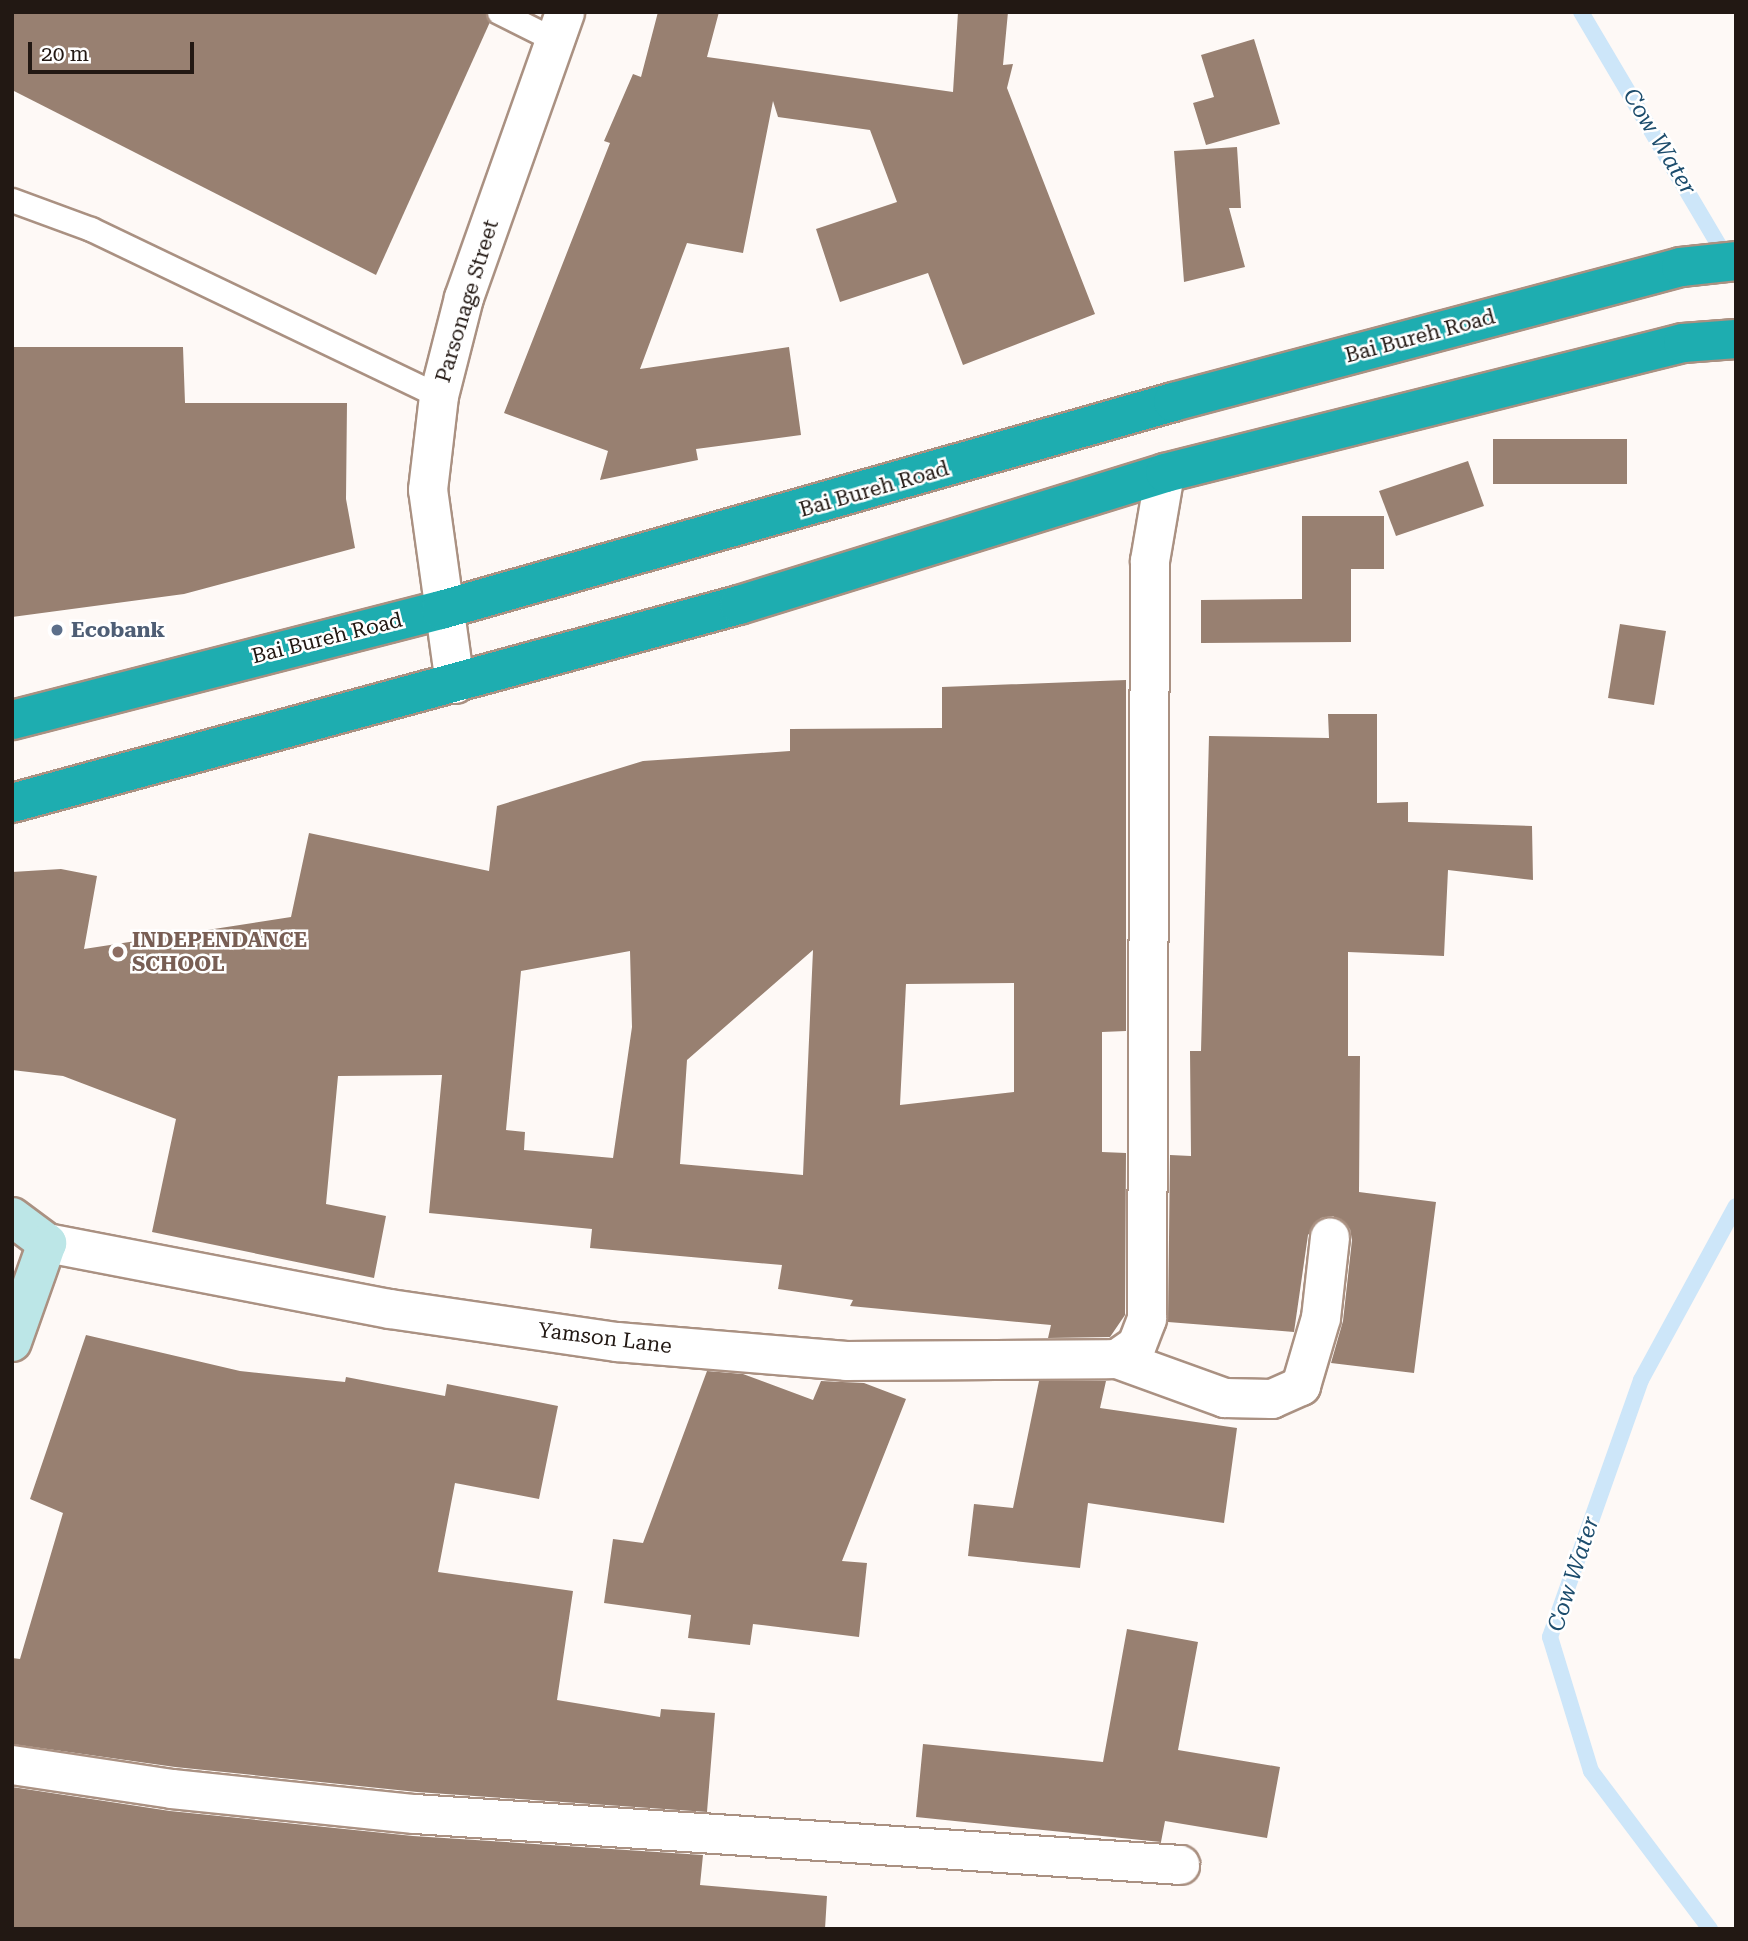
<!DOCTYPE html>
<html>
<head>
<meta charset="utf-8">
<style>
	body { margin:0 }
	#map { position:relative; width:1748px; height:1941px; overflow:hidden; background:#fef9f6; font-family:"Roboto Serif",serif }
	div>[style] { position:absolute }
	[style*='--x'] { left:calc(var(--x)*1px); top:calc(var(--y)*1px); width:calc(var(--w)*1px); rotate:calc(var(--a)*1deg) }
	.stream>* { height:16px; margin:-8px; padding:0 8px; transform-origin:8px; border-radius:8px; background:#cde6f9 }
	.building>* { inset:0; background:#988071 }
	.roads { filter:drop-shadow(2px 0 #aa9182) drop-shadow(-2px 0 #aa9182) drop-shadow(0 2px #aa9182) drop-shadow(0 -2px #aa9182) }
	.lane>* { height:23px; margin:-11.5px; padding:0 11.5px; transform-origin:11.5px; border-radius:11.5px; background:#fff }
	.street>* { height:38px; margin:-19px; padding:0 19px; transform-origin:19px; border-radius:19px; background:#fff }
	.secondary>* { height:38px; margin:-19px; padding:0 19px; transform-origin:19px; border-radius:19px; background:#bce6e7 }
	.highway>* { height:38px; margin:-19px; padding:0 19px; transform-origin:19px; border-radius:19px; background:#1eadb0 }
	.dots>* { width:19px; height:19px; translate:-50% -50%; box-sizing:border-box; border:4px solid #fff; border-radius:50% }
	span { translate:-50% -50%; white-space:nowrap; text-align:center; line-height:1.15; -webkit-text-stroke:5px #fff; paint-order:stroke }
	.street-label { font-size:21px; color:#221813 }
	.service-label { font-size:21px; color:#4e5e75; font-weight:700 }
	.left { translate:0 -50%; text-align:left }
	.education-label { font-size:21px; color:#785e54; font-weight:700 }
	.water-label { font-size:23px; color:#1d4d6d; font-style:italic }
	.frame { position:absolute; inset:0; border:14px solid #221813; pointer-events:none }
	.scale { position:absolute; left:28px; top:42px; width:166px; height:32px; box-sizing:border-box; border:4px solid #221813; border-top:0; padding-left:9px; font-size:21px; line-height:24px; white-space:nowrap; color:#221813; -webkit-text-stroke:5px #fff; paint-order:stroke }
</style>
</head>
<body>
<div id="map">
	<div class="stream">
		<div style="--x:1581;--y:12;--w:291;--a:59.4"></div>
		<div style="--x:1710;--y:1929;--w:198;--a:-127"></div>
		<div style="--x:1591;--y:1771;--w:140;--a:-107"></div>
		<div style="--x:1550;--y:1637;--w:273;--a:-70.5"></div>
		<div style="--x:1641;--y:1380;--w:198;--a:-61.4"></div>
	</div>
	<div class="building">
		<div style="clip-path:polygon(12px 12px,485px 12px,490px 22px,376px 275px,12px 90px)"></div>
		<div style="clip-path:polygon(658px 12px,719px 12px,707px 57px,953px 92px,958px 12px,1008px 12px,1003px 65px,1013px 64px,1007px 88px,1095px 314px,963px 365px,928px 273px,840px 302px,816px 229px,897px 202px,870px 130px,778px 117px,773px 101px,743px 253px,687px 243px,640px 369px,789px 347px,801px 435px,696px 449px,698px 460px,600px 480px,608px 451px,504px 413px,610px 143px,604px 141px,633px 74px,641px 77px)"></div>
		<div style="clip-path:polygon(1254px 39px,1280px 124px,1206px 145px,1193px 103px,1214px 97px,1201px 55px)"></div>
		<div style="clip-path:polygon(1237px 147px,1241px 208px,1229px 208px,1245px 267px,1184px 282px,1174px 151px)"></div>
		<div style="clip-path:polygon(12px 347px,183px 347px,185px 403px,347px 403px,346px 499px,355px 548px,184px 594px,12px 617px)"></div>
		<div style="clip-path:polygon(1493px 439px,1627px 439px,1627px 484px,1493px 484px)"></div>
		<div style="clip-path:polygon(1468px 461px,1484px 506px,1396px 536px,1379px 491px)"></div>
		<div style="clip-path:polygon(1302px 516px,1384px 516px,1384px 569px,1351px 569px,1351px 642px,1201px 643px,1201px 600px,1302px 599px)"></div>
		<div style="clip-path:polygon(1620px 624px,1666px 631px,1654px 705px,1608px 698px)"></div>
		<div style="clip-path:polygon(evenodd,1126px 680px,1126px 1031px,1102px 1032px,1102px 1152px,1126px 1153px,1125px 1315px,1110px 1337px,1048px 1338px,1051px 1325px,850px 1306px,853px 1300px,778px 1289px,782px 1265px,590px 1248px,592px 1229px,429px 1213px,442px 1075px,338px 1076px,326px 1204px,386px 1216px,374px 1278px,152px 1232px,176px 1119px,63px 1076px,12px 1070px,12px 872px,61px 869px,97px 876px,84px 949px,291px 917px,309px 833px,489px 871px,497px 806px,643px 761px,790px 751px,790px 729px,942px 728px,942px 687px,1126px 680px,813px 950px,803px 1175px,680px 1164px,687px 1060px,813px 950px,1126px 680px,630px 951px,632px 1027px,613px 1158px,524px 1150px,525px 1132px,506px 1130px,521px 971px,630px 951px,1126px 680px,1014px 983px,1014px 1092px,900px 1105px,906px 984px,1014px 983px)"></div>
		<div style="clip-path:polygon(1328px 714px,1377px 714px,1377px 803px,1408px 802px,1408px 822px,1532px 826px,1533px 880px,1448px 870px,1444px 956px,1348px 952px,1348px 1056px,1360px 1056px,1359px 1192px,1436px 1202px,1414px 1373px,1331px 1363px,1343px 1321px,1352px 1240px,1350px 1229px,1333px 1216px,1321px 1218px,1308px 1235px,1294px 1332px,1168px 1322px,1170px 1155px,1191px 1156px,1190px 1051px,1201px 1051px,1209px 736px,1329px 738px)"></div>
		<div style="clip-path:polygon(86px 1335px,240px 1371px,345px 1382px,346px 1377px,445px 1396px,447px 1384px,558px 1406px,539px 1499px,455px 1483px,438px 1572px,573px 1591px,557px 1700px,660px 1717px,661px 1709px,715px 1713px,707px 1812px,417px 1792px,175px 1767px,12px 1744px,12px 1658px,20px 1659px,63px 1513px,30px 1499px)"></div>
		<div style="clip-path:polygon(707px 1371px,743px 1374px,813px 1400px,821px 1381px,864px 1383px,906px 1399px,842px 1561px,867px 1563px,859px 1637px,753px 1624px,750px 1645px,688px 1638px,691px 1615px,604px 1603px,613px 1539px,643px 1543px)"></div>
		<div style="clip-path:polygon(1039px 1381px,1106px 1381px,1100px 1408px,1237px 1428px,1224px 1523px,1088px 1503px,1080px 1568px,968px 1556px,974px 1504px,1013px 1508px)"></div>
		<div style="clip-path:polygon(1127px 1629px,1198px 1642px,1178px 1750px,1280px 1767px,1267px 1838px,1165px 1821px,1161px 1842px,916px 1817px,923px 1744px,1103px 1762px)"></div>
		<div style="clip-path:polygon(12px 1787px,170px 1811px,413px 1836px,703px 1855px,700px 1885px,827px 1896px,825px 1929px,12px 1929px)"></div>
	</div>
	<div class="roads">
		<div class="lane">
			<div style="--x:499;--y:12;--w:63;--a:26.6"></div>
			<div style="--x:12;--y:200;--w:84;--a:20.2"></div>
			<div style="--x:91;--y:229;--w:386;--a:25.6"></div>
		</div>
		<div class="street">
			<div style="--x:455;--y:684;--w:196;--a:-97.9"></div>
			<div style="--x:428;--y:490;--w:95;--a:-83.3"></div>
			<div style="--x:439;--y:396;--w:101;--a:-75.7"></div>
			<div style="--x:464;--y:298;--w:303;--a:-70.5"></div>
			<div style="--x:47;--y:1243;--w:349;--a:10.9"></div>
			<div style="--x:390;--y:1309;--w:229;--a:8.3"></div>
			<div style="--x:617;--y:1342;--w:230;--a:4.7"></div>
			<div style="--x:846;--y:1361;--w:271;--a:-0.4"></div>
			<div style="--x:1117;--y:1359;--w:24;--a:-35"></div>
			<div style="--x:1137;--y:1345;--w:28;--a:-69"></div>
			<div style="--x:1147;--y:1319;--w:758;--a:-89.77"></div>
			<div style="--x:1150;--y:561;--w:89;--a:-80.3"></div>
			<div style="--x:1117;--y:1359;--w:115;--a:19.9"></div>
			<div style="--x:1225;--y:1398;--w:47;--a:1.2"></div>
			<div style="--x:1272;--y:1399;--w:32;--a:-24"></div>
			<div style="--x:1301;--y:1386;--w:71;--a:-73.6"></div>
			<div style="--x:1321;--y:1318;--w:81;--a:-83.6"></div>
			<div style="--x:12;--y:1765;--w:162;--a:8.5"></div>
			<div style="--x:172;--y:1789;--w:244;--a:5.9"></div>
			<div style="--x:415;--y:1814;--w:767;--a:3.81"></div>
		</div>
		<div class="secondary">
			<div style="--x:12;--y:1217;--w:44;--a:36.6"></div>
			<div style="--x:47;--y:1243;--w:105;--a:109.5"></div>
		</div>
		<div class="highway">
			<div style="--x:12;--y:720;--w:443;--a:-14.4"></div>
			<div style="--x:441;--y:610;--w:761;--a:-15.86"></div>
			<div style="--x:1173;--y:402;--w:526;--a:-14.88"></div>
			<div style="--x:1681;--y:267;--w:55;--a:-6.2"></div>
			<div style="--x:12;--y:803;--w:753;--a:-15.24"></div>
			<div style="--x:739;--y:605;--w:446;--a:-17.2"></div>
			<div style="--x:1165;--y:473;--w:534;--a:-14.09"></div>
			<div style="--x:1683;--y:343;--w:53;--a:-4.3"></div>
		</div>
	</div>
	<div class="dots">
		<div style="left:57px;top:630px;background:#5c6f8a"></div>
		<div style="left:118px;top:952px;background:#8d6e63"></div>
	</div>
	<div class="street-label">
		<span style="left:467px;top:301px;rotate:-73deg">Parsonage Street</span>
		<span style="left:1420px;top:336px;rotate:-15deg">Bai Bureh Road</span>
		<span style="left:874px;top:489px;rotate:-16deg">Bai Bureh Road</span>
		<span style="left:327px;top:638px;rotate:-14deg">Bai Bureh Road</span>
		<span style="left:605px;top:1338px;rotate:7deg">Yamson Lane</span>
	</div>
	<div class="service-label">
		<span class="left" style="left:71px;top:630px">Ecobank</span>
	</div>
	<div class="education-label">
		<span class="left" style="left:132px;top:952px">INDEPENDANCE<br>SCHOOL</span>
	</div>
	<div class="water-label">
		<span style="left:1659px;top:142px;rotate:59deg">Cow Water</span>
		<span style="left:1574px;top:1574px;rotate:-72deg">Cow Water</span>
	</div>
	<div class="frame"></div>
	<div class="scale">20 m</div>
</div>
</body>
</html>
